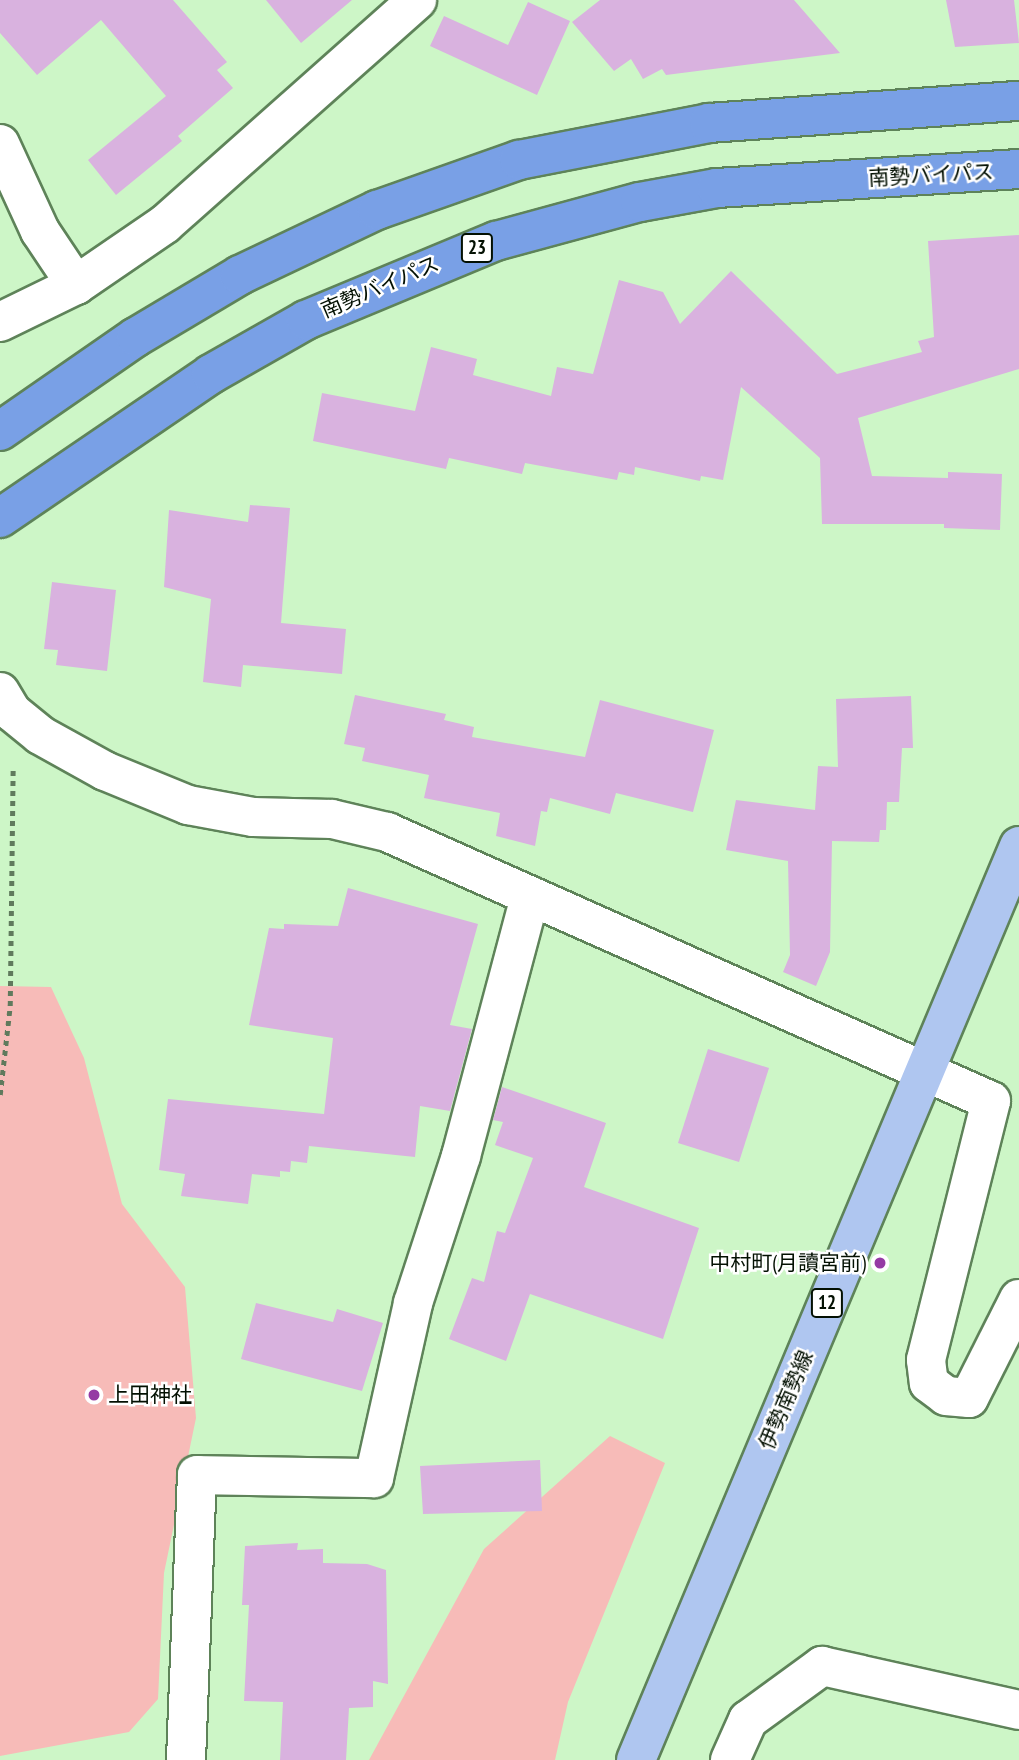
<!DOCTYPE html>
<html>
<head>
<meta charset="utf-8">
<style>
	body { margin:0 }
	#map { position:relative; width:1019px; height:1760px; overflow:hidden; background:#cdf6c7; font-family:"PT Sans Narrow","Noto Sans JP",sans-serif }
	div>[style] { position:absolute }
	[style*='--x'] { left:calc(var(--x)*1px); top:calc(var(--y)*1px); width:calc(var(--w)*1px); rotate:calc(var(--a)*1deg) }
	.green>* { inset:0; background:#f7bbb8 }
	.building>* { inset:0; background:#d9b2df }
	.path>* { height:4.5px; margin-top:-2.25px; transform-origin:0; background:repeating-linear-gradient(90deg,#607a5d 0 5px,transparent 0 10px) }
	.roads { filter:drop-shadow(2px 0 #5e8359) drop-shadow(-2px 0 #5e8359) drop-shadow(0 2px #5e8359) drop-shadow(0 -2px #5e8359) }
	.minor>* { height:38px; margin:-19px; padding:0 19px; transform-origin:19px; border-radius:19px; background:#fff }
	.major>* { height:38px; margin:-19px; padding:0 19px; transform-origin:19px; border-radius:19px; background:#afc6f0 }
	.highway>* { height:38px; margin:-19px; padding:0 19px; transform-origin:19px; border-radius:19px; background:#79a0e6 }
	.dots>* { width:19px; height:19px; translate:-50% -50%; box-sizing:border-box; border:4px solid #fff; border-radius:50% }
	span { translate:-50% -50%; white-space:nowrap; text-align:center; line-height:1.15; -webkit-text-stroke:5px #fff; paint-order:stroke }
	.shield-label span { padding:2px 5px; background:#fff; border:2px solid; border-radius:5px; -webkit-text-stroke-width:0 }
	.shield-label { font-size:19px; color:#031002; font-weight:700 }
	.street-label { font-size:21px; color:#031002 }
	.poi-label { font-size:21px; color:#031002 }
	.right { translate:-100% -50%; text-align:right }
	.left { translate:0 -50%; text-align:left }
</style>
</head>
<body>
<div id="map">
	<div class="green">
		<div style="clip-path:polygon(0 986px,51px 987px,84px 1058px,122px 1204px,185px 1287px,196px 1418px,164px 1573px,158px 1699px,129px 1732px,0 1756px)"></div>
		<div style="clip-path:polygon(610px 1436px,665px 1463px,568px 1702px,555px 1760px,369px 1760px,484px 1549px)"></div>
	</div>
	<div class="building">
		<div style="clip-path:polygon(0 0,173px 0,227px 62px,217px 70px,233px 88px,178px 136px,182px 141px,116px 195px,88px 160px,166px 96px,101px 20px,37px 75px,0 33px)"></div>
		<div style="clip-path:polygon(266px 0,352px 0,301px 43px)"></div>
		<div style="clip-path:polygon(600px 0,794px 0,840px 53px,666px 75px,662px 69px,643px 79px,631px 59px,614px 71px,572px 22px)"></div>
		<div style="clip-path:polygon(946px 0,1014px 0,1019px 43px,955px 47px)"></div>
		<div style="clip-path:polygon(528px 2px,570px 21px,537px 95px,430px 46px,444px 16px,508px 45px)"></div>
		<div style="clip-path:polygon(1019px 235px,1019px 369px,858px 418px,872px 476px,948px 478px,948px 472px,1002px 474px,1000px 530px,944px 528px,944px 524px,822px 524px,820px 458px,741px 387px,723px 480px,701px 476px,700px 481px,635px 467px,634px 475px,619px 472px,617px 480px,525px 463px,522px 474px,449px 458px,446px 469px,313px 441px,322px 393px,415px 411px,431px 347px,477px 359px,473px 375px,551px 396px,557px 367px,593px 374px,619px 280px,663px 292px,680px 324px,731px 271px,837px 374px,922px 352px,918px 341px,934px 337px,928px 241px)"></div>
		<div style="clip-path:polygon(250px 505px,290px 508px,281px 623px,346px 629px,342px 674px,243px 665px,241px 687px,203px 682px,211px 599px,164px 587px,169px 510px,248px 522px)"></div>
		<div style="clip-path:polygon(52px 582px,116px 590px,107px 671px,56px 665px,58px 650px,44px 649px)"></div>
		<div style="clip-path:polygon(355px 695px,446px 714px,444px 720px,474px 727px,472px 737px,585px 757px,600px 700px,714px 730px,693px 812px,616px 793px,610px 814px,550px 798px,547px 812px,541px 811px,535px 846px,496px 836px,500px 813px,424px 798px,429px 775px,362px 761px,365px 748px,344px 744px)"></div>
		<div style="clip-path:polygon(911px 696px,913px 748px,902px 748px,899px 802px,887px 802px,886px 830px,880px 830px,879px 842px,832px 841px,830px 952px,816px 986px,783px 972px,790px 955px,788px 861px,726px 850px,736px 800px,815px 810px,818px 766px,838px 767px,836px 699px)"></div>
		<div style="clip-path:polygon(348px 888px,478px 924px,450px 1025px,472px 1029px,450px 1111px,420px 1106px,415px 1157px,309px 1146px,307px 1163px,291px 1161px,290px 1172px,280px 1171px,280px 1177px,252px 1174px,248px 1204px,181px 1196px,185px 1174px,159px 1170px,168px 1099px,324px 1114px,333px 1038px,249px 1025px,269px 928px,284px 929px,284px 924px,338px 926px)"></div>
		<div style="clip-path:polygon(708px 1049px,769px 1068px,739px 1162px,678px 1143px)"></div>
		<div style="clip-path:polygon(502px 1087px,606px 1123px,584px 1187px,699px 1228px,663px 1339px,530px 1294px,506px 1361px,449px 1339px,472px 1278px,484px 1282px,497px 1231px,505px 1233px,533px 1158px,495px 1145px,503px 1122px,493px 1120px)"></div>
		<div style="clip-path:polygon(256px 1303px,333px 1322px,337px 1309px,383px 1323px,362px 1391px,241px 1359px)"></div>
		<div style="clip-path:polygon(540px 1460px,542px 1511px,423px 1514px,420px 1466px)"></div>
		<div style="clip-path:polygon(298px 1543px,297px 1550px,323px 1549px,323px 1563px,367px 1564px,386px 1570px,388px 1684px,373px 1681px,373px 1707px,349px 1708px,346px 1760px,280px 1760px,283px 1702px,244px 1701px,249px 1605px,242px 1605px,245px 1546px)"></div>
	</div>
	<div class="path">
		<div style="--x:0;--y:1095;--w:90;--a:-83.6"></div>
		<div style="--x:10;--y:1006;--w:238;--a:-89.3"></div>
	</div>
	<div class="roads">
		<div class="minor">
			<div style="--x:0;--y:144;--w:96;--a:65.3"></div>
			<div style="--x:40;--y:231;--w:65;--a:56.3"></div>
			<div style="--x:0;--y:322;--w:85;--a:-26"></div>
			<div style="--x:76;--y:285;--w:108;--a:-34.4"></div>
			<div style="--x:165;--y:224;--w:337;--a:-41.6"></div>
			<div style="--x:0;--y:692;--w:23;--a:59"></div>
			<div style="--x:12;--y:712;--w:36;--a:39"></div>
			<div style="--x:40;--y:735;--w:74;--a:29"></div>
			<div style="--x:105;--y:771;--w:90;--a:22.3"></div>
			<div style="--x:188;--y:805;--w:66;--a:10.5"></div>
			<div style="--x:253;--y:817;--w:79;--a:1.5"></div>
			<div style="--x:332;--y:819;--w:57;--a:13.3"></div>
			<div style="--x:387;--y:832;--w:661;--a:24.01"></div>
			<div style="--x:991;--y:1101;--w:267;--a:104.1"></div>
			<div style="--x:926;--y:1360;--w:23;--a:83"></div>
			<div style="--x:929;--y:1383;--w:21;--a:37"></div>
			<div style="--x:946;--y:1396;--w:23;--a:5"></div>
			<div style="--x:969;--y:1398;--w:111;--a:-63.2"></div>
			<div style="--x:186;--y:1760;--w:285;--a:-87.8"></div>
			<div style="--x:197;--y:1475;--w:177;--a:1"></div>
			<div style="--x:374;--y:1478;--w:179;--a:-77.4"></div>
			<div style="--x:413;--y:1303;--w:155;--a:-71.9"></div>
			<div style="--x:461;--y:1156;--w:269;--a:-75.1"></div>
			<div style="--x:730;--y:1760;--w:44;--a:-65.8"></div>
			<div style="--x:748;--y:1720;--w:92;--a:-36.1"></div>
			<div style="--x:822;--y:1666;--w:202;--a:12.6"></div>
		</div>
		<div class="major">
			<div style="--x:636;--y:1760;--w:991;--a:-67.26"></div>
		</div>
		<div class="highway">
			<div style="--x:0;--y:431;--w:165;--a:-34.7"></div>
			<div style="--x:136;--y:337;--w:121;--a:-30.8"></div>
			<div style="--x:240;--y:275;--w:152;--a:-25.4"></div>
			<div style="--x:377;--y:210;--w:151;--a:-19.4"></div>
			<div style="--x:519;--y:160;--w:194;--a:-11"></div>
			<div style="--x:709;--y:123;--w:311;--a:-4.1"></div>
			<div style="--x:0;--y:518;--w:255;--a:-34.3"></div>
			<div style="--x:211;--y:374;--w:109;--a:-29.6"></div>
			<div style="--x:306;--y:320;--w:206;--a:-22.6"></div>
			<div style="--x:496;--y:241;--w:149;--a:-15.2"></div>
			<div style="--x:640;--y:202;--w:78;--a:-10.3"></div>
			<div style="--x:717;--y:188;--w:303;--a:-3.6"></div>
		</div>
	</div>
	<div class="dots">
		<div style="left:880px;top:1263px;background:#953aa4"></div>
		<div style="left:94px;top:1395px;background:#953aa4"></div>
	</div>
	<div class="shield-label">
		<span style="left:477px;top:248px">23</span>
		<span style="left:827px;top:1303px">12</span>
	</div>
	<div class="street-label">
		<span style="left:931px;top:175px;rotate:-3deg">南勢バイパス</span>
		<span style="left:380px;top:287px;rotate:-23deg">南勢バイパス</span>
		<span style="left:786px;top:1400px;rotate:-67deg">伊勢南勢線</span>
	</div>
	<div class="poi-label">
		<span class="right" style="left:866px;top:1263px">中村町(月讀宮前)</span>
		<span class="left" style="left:108px;top:1395px">上田神社</span>
	</div>
</div>
</body>
</html>
